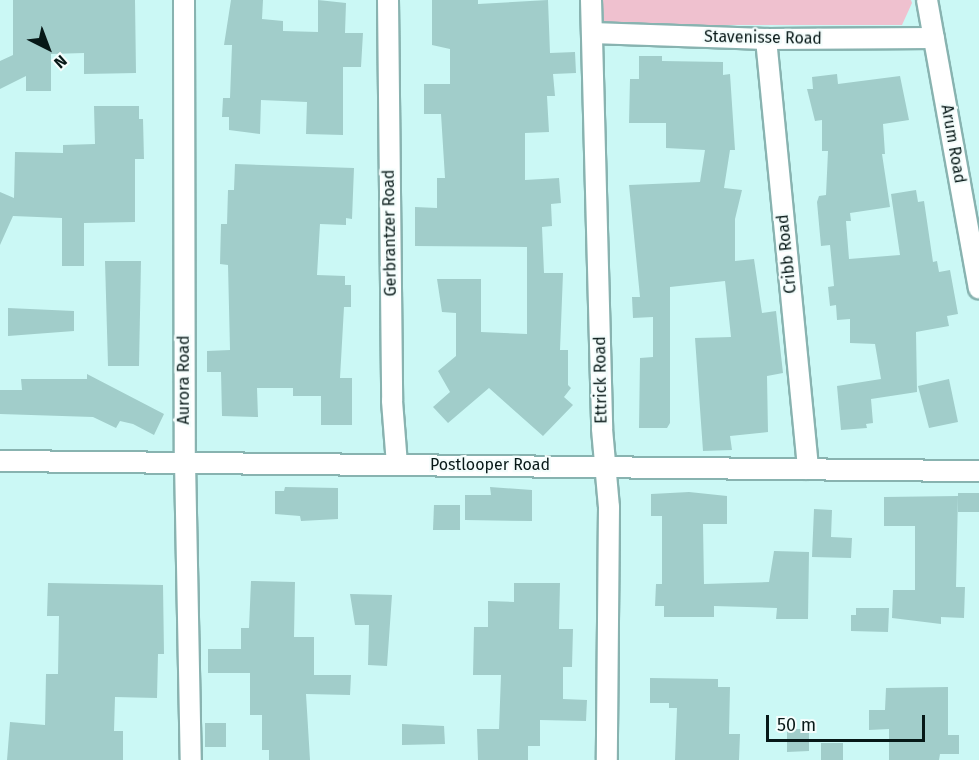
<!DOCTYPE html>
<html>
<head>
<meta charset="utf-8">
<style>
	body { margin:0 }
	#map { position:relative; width:979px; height:760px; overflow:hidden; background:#cbf8f5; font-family:"Fira Sans",sans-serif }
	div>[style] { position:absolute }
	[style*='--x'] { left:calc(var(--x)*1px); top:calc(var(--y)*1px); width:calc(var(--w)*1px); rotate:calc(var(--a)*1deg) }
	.green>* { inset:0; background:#efc1cf }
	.building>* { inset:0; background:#a1cdca }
	.roads { filter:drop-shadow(2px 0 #88b3b0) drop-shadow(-2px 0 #88b3b0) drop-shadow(0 2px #88b3b0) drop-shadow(0 -2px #88b3b0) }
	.minor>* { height:20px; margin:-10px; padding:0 10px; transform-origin:10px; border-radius:10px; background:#fff }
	span { translate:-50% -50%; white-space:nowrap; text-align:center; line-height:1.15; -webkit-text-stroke:4.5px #f4fdfc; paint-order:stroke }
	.street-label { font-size:16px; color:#071817 }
	.north { position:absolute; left:18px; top:18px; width:60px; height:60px; -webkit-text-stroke:4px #f4fdfc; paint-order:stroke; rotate:138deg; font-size:16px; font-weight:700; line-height:24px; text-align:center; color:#071817 }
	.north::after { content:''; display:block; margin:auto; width:21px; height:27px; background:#071817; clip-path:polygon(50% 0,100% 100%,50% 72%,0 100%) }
	.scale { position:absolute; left:766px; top:715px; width:159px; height:27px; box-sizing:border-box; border:3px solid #071817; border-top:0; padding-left:8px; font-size:18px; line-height:21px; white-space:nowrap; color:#071817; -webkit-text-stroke:4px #f4fdfc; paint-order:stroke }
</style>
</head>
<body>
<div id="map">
	<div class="green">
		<div style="clip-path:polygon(601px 0,911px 0,912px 3px,902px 25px,608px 25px,602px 21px)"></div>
	</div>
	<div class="building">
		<div style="clip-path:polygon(13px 0,135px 0,136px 73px,84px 74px,84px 53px,51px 54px,51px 91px,26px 91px,26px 76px,0 89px,0 61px,13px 55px)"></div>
		<div style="clip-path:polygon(231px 0,263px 0,262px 19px,283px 21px,283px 31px,318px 32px,318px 0,346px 3px,345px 33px,363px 33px,361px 67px,343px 67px,343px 135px,306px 134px,307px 102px,261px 100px,260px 134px,229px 130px,229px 117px,222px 117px,223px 98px,230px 98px,232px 45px,224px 45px)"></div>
		<div style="clip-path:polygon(432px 0,478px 0,478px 4px,548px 0,550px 53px,575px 52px,576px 73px,553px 74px,555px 96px,547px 96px,549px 132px,525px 133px,525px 180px,559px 178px,561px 203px,551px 204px,552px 226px,542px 227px,544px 273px,563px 273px,560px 350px,568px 350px,568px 385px,571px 388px,564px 397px,573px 405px,543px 436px,489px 388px,448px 423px,433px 407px,450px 392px,438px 371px,456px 356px,456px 313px,442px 312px,437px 279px,481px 279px,481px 332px,527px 334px,527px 247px,415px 246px,415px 207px,437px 208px,437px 178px,445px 178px,441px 114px,424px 114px,424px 84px,450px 84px,450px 49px,432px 45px)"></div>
		<div style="clip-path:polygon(639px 56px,662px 56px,662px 61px,723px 62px,723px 75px,730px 74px,735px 150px,730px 150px,724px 188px,742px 190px,735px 219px,735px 261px,754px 259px,762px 313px,776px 311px,783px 373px,767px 376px,768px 432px,730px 436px,732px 450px,703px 451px,695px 338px,731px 337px,725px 281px,670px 287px,670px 423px,667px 428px,639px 428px,640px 358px,653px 357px,653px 317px,633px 318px,632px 297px,640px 297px,629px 185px,700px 182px,705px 150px,666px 148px,666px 123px,629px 123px,630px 79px,639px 79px)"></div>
		<div style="clip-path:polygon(837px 74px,838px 84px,900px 76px,909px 120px,883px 124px,885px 154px,882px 154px,890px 207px,850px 213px,851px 221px,846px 221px,849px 259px,900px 255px,891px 194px,916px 190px,918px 202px,924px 201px,933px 262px,937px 261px,939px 272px,950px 270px,958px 314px,947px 316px,949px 326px,916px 332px,917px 392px,871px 399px,873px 423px,866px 424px,867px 428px,841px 430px,837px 386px,881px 379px,875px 344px,850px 343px,850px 319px,837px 320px,836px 305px,830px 306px,828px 287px,834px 286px,830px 245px,821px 246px,817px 202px,819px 196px,826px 195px,828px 151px,822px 151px,822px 120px,815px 121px,807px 89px,813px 89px,812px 77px)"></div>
		<div style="clip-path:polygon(94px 106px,139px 106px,139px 119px,143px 119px,144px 159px,135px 159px,135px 222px,84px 223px,84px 266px,62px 266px,62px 218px,13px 216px,0 245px,0 192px,14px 198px,15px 152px,63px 153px,63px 145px,95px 144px)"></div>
		<div style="clip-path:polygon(235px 164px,354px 168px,352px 219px,346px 218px,346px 225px,320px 224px,317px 275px,345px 276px,345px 285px,351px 285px,351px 307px,344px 307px,340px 378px,352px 378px,352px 425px,321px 425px,321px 396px,293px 396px,293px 388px,257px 388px,258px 417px,222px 416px,221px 372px,207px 372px,207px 351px,230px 350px,228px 265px,220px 264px,221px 224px,227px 224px,228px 190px,234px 190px)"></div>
		<div style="clip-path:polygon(105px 261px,141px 261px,139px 366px,108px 366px)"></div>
		<div style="clip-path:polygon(8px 308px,74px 311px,74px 331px,8px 336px)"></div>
		<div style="clip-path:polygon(87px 374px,164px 414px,154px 435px,133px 424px,120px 421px,116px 428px,93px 417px,0 414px,0 390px,22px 390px,21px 379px,87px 379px)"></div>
		<div style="clip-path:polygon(949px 379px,958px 422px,929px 428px,918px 386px)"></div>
		<div style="clip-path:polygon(285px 487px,338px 488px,338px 519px,301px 521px,300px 516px,275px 514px,275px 491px,284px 491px)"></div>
		<div style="clip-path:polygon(490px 487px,532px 490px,532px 521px,465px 520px,465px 495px,491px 495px)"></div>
		<div style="clip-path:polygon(689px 492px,727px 496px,727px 524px,703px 524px,704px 584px,769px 582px,774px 551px,809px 552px,808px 619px,776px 619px,777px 608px,714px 606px,714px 617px,664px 617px,664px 606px,655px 606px,656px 584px,662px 584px,662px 516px,651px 516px,651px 494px)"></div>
		<div style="clip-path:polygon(958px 493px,979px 493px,979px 512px,958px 512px)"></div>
		<div style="clip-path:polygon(958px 496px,956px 587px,965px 587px,964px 618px,941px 617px,941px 624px,892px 618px,893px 590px,915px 590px,915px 526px,884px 526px,884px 497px)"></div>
		<div style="clip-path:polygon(434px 505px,460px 505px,460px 530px,433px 530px)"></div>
		<div style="clip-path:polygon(814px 509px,832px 510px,831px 537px,852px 538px,851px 558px,812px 557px)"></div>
		<div style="clip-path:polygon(251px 581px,295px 582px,294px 637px,314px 637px,314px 675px,351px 675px,350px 695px,306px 694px,310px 760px,269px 760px,269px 750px,262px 750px,262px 715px,250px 715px,250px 673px,208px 673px,208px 649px,241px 649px,241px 628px,249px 628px)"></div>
		<div style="clip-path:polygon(48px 583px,163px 585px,164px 654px,158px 654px,157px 698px,115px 697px,114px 731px,123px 731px,123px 760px,7px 760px,10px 722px,45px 725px,46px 674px,58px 674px,59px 616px,47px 616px)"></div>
		<div style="clip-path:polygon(514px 583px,560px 583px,559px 629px,573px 629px,572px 667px,563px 667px,563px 699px,587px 700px,586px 721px,540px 720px,540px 746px,528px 746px,528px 760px,478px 760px,477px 729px,499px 729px,501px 675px,473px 675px,474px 627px,488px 627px,488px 601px,514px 602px)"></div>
		<div style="clip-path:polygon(350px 594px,392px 595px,387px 666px,368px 665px,369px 625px,355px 625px)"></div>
		<div style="clip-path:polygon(856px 608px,889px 608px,888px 632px,851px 631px,851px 615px,856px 615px)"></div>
		<div style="clip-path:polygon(650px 678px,718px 679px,718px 687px,730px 687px,729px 734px,740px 734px,739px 760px,675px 760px,677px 708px,669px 708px,669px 703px,650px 703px)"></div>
		<div style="clip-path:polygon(948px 687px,948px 735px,959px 735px,959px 754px,940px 754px,939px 760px,889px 760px,889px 729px,869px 730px,869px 710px,885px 710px,886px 688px)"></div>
		<div style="clip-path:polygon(205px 723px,226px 723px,226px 747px,205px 747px)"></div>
		<div style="clip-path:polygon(402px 724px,444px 726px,445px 744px,402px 745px)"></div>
		<div style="clip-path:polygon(787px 729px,809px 729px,809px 751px,787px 752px)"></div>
		<div style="clip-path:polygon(821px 743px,843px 743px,843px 760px,821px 760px)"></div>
	</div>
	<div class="roads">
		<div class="minor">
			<div style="--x:184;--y:0;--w:461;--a:89.9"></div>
			<div style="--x:185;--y:461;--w:299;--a:88.9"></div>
			<div style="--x:388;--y:0;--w:401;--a:89.4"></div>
			<div style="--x:392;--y:401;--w:64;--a:85.5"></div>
			<div style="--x:591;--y:0;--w:429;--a:88.5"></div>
			<div style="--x:602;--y:429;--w:78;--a:84.9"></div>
			<div style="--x:609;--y:507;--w:253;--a:90.5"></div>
			<div style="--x:927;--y:0;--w:293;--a:79.8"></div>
			<div style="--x:592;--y:33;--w:174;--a:2"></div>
			<div style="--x:766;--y:39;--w:168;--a:-0.3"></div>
			<div style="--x:766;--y:39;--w:432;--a:84.4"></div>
			<div style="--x:0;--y:461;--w:979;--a:0.59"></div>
		</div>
	</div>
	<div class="street-label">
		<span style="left:763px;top:38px;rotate:1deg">Stavenisse Road</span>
		<span style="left:953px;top:144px;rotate:80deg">Arum Road</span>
		<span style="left:390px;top:233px;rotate:-91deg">Gerbrantzer Road</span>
		<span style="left:787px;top:254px;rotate:-96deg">Cribb Road</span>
		<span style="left:184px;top:380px;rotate:-90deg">Aurora Road</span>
		<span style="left:601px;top:380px;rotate:-91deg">Ettrick Road</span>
		<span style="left:490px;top:465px">Postlooper Road</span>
	</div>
	<div class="north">N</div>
	<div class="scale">50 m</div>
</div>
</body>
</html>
